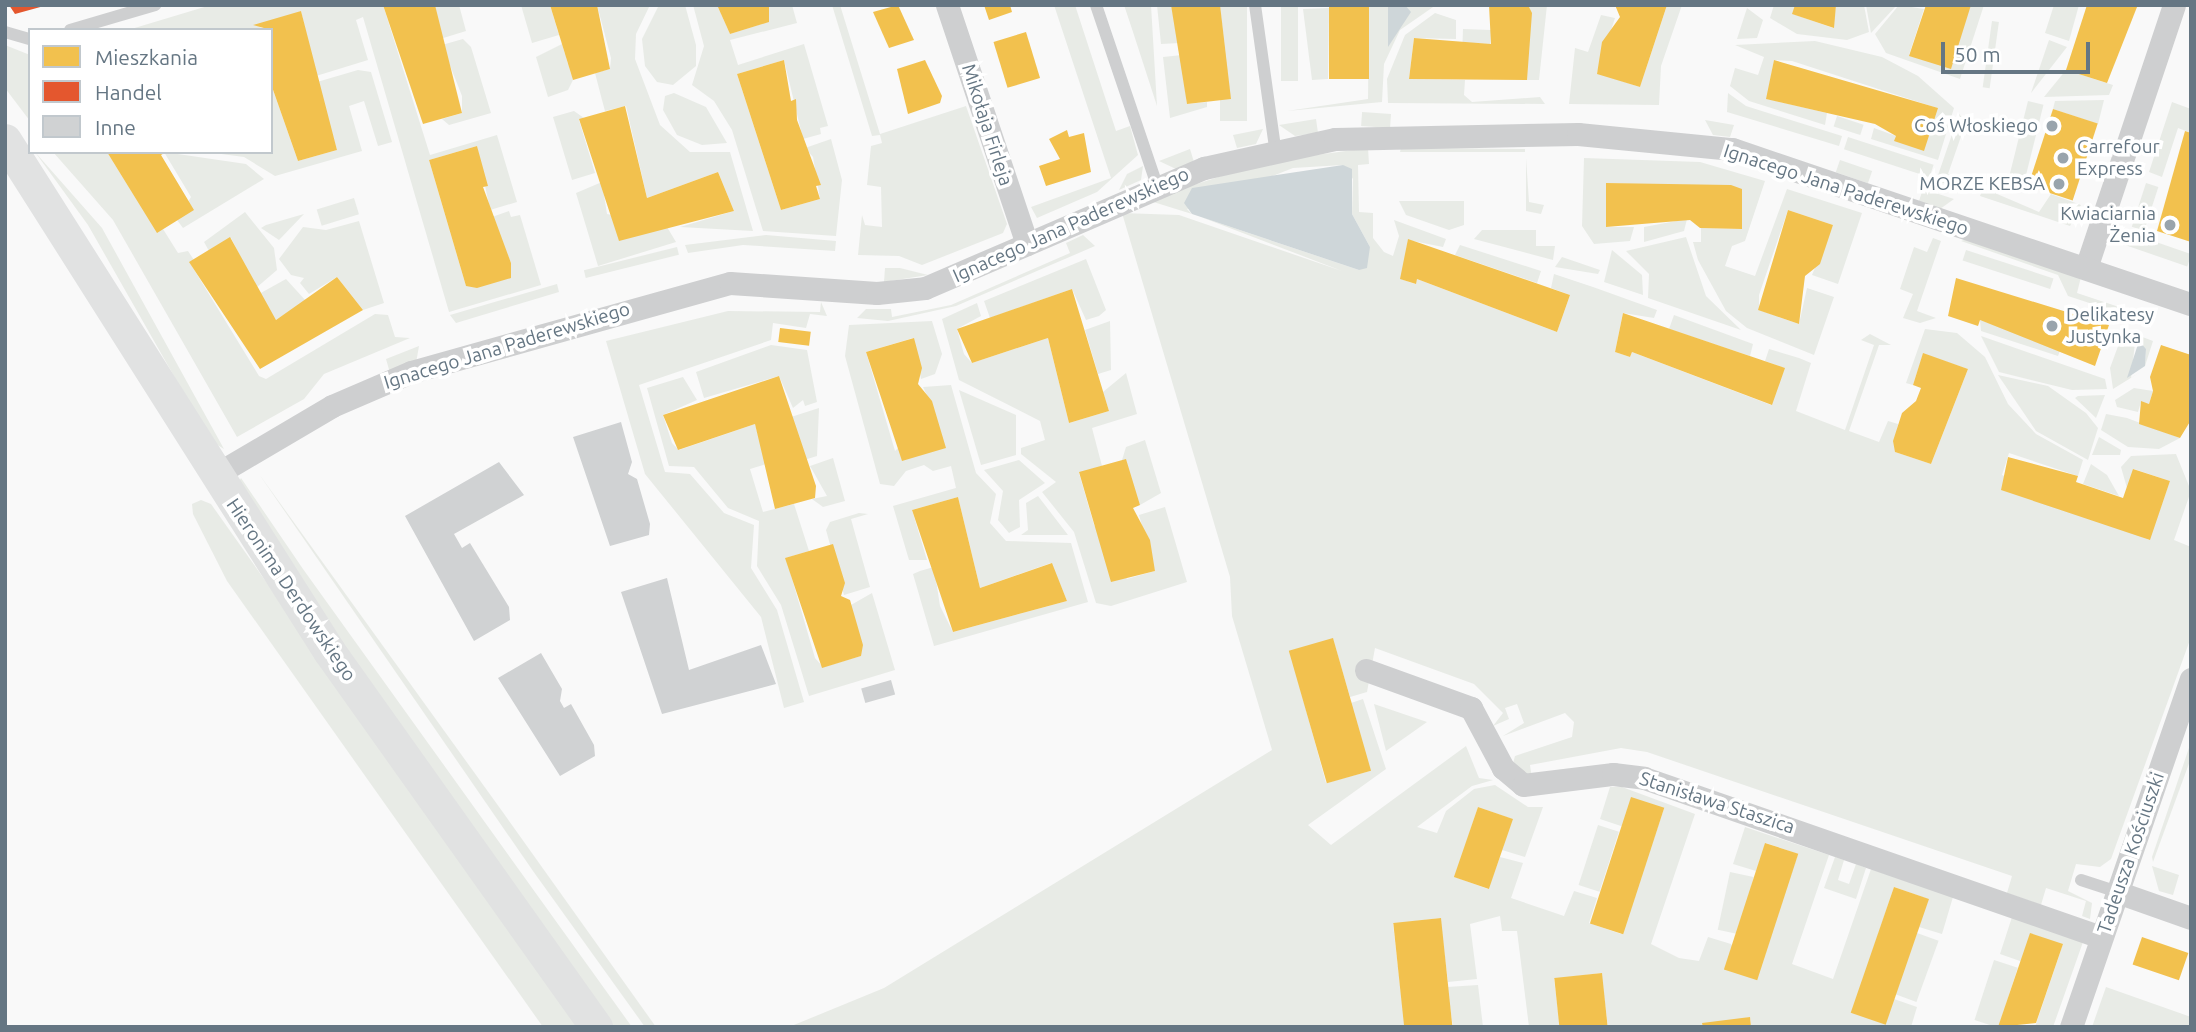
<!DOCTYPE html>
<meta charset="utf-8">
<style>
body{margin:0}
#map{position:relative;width:2196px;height:1032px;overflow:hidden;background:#f9f9f9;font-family:Ubuntu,sans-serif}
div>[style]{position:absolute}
.green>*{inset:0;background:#e8ebe6;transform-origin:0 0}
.water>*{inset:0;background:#ced6d9}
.homes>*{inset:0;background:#f2c14e;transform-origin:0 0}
.shops>*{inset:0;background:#e4572e}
.building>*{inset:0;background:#d0d2d3;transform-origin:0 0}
.service>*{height:12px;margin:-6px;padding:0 6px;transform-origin:6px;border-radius:6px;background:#cecfd0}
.minor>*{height:23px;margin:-11.5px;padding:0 11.5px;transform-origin:11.5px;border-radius:11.5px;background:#cecfd0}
.secondary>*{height:33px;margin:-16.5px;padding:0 16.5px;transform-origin:16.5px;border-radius:16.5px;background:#e1e2e2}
.dots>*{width:19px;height:19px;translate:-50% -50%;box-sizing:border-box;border:4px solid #fff;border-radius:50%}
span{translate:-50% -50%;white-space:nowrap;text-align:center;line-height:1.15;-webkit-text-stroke:7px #fff;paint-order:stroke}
.street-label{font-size:19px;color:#657683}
.poi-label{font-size:19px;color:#657683}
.right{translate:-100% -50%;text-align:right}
.left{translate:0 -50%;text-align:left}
.frame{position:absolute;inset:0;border:7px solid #657683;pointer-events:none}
.legend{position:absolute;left:28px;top:28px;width:245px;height:126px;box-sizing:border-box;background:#fff;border:2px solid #c1c8cd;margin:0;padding:9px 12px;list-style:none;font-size:21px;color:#657683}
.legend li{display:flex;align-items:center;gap:14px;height:35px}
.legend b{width:35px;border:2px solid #c1c8cd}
.scale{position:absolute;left:1941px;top:42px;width:149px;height:32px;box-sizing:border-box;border:4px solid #657683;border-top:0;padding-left:9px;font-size:21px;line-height:24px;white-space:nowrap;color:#657683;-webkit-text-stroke:5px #fff;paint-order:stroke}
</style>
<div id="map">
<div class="green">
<div style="clip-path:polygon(211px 5px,383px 5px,430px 155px,497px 135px,517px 202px,490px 210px,477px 146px,429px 160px,466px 286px,511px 263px,492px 217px,509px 211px,511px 217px,520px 215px,541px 285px,449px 312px,363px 17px,356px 20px,368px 60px,316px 76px,301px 11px,255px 30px,128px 30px)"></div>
<div style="clip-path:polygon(435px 5px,459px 5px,466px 31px,440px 39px)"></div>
<div style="clip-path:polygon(521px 5px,550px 5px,559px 35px,532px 43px)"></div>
<div style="clip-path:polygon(597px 5px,650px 5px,636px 34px,635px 59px,660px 125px,690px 152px,730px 152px,753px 231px,680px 227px,734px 211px,718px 172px,647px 198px,626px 106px,605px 111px,602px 100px,595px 73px,610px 69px,611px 58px)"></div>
<div style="clip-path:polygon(659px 5px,685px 5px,696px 45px,696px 66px,673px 85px,657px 82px,645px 66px,642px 39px)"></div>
<div style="clip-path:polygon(693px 5px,717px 5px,730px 34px,768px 22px,769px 5px,792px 5px,797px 23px,730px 40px,738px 65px,804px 44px,828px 126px,820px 128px,821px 134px,803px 139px,784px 60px,737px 74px,781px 210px,820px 199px,813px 157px,805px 148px,831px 139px,842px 180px,836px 236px,763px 231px,732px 130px,714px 101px,692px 85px,704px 46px)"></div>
<div style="clip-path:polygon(832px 5px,840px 5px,880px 134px,966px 106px,1007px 224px,1003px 233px,922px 265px,899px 256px,858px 255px,862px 215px,865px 225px,882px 227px,881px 187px,867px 185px,871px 146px,882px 143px,880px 135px,872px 136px)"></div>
<div style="clip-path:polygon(1054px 5px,1075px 5px,1116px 131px,1130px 126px,1138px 155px,1097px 192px,1037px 218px,1031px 207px,1111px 178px)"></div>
<div style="clip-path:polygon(1124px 5px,1151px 5px,1157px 106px,1133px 32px)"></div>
<div style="clip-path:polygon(1157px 5px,1171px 5px,1180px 43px,1161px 44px)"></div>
<div style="left:1220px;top:5px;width:27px;height:116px"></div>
<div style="left:1281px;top:5px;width:17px;height:76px"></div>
<div style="clip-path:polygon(1369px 5px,1388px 5px,1388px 44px,1410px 12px,1405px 5px,1436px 5px,1400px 30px,1384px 64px,1382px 102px,1287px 111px,1368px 99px)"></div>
<div style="clip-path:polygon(1528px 5px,1547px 5px,1539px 80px,1527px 80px)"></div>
<div style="clip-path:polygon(1667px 5px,1682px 5px,1661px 66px,1659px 105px,1569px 104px,1575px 48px,1588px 52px,1601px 15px,1615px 18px,1597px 73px,1640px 87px)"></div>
<div style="clip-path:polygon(1774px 5px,1795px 5px,1793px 14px,1833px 28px,1836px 5px,1864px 5px,1869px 32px,1847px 40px,1797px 34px,1770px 18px)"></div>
<div style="clip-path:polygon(1866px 5px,1897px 5px,1871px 33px)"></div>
<div style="clip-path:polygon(1899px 5px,1924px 9px,1909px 55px,1966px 7px,1984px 5px,1960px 79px,1886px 53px,1875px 34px)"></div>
<div style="clip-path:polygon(2054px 5px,2079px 5px,2069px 41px,2045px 33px)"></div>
<div style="clip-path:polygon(1329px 8px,1328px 79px,1312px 80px,1303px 9px)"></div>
<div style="clip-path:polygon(1747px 8px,1763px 20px,1757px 38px,1737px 39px)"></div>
<div style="clip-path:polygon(1435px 13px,1456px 20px,1456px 39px,1414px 38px,1409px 79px,1465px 80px,1464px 95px,1472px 102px,1540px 97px,1545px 104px,1388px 103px,1387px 79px,1405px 35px)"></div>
<div style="left:1992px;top:21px;width:7px;height:67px;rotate:8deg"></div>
<div style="left:1463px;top:29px;width:28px;height:14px;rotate:2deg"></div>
<div style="clip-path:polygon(463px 39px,471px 47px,491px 113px,449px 125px,442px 119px,462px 113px,462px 96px,442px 45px)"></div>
<div style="clip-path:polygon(2049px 40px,2067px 47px,2031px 93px)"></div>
<div style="clip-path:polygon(1815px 41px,1882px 57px,1918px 76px,1954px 108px,1938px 160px,1871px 139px,1874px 128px,1896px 136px,1895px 141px,1937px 108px,1792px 61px,1774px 60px,1767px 99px,1827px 113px,1825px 125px,1749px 101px,1730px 86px,1735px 68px,1758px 75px,1764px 57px,1735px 45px)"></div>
<div style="clip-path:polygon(562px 44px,573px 80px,568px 90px,548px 97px,536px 57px)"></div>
<div style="clip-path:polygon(5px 45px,30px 55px,30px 121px,5px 88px)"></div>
<div style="clip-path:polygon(1182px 55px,1187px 104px,1207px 102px,1207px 107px,1170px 118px,1163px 57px)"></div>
<div style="clip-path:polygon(358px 70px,371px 72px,392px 142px,378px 146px,364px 101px,349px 106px,362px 151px,275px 176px,244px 157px,206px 152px,271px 152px,271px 84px,298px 161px,337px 150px,317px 82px)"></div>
<div style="clip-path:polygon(2066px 70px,2113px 85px,2109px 95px,2044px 97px)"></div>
<div style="clip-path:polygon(674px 93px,706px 107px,727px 143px,702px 145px,677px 135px,663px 110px,665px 96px)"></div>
<div style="clip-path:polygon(1728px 93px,1746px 106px,1842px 136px,1839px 146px,1727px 112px)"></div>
<div style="clip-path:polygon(2104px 100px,2098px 124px,2053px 109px,2055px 101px)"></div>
<div style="left:2028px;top:101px;width:16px;height:76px;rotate:14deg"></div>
<div style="clip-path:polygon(2172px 102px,2191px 109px,2191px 133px,2178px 128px,2162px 177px,2149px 172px)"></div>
<div style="clip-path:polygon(574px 111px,584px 118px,579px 120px,595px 173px,572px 180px,553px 117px)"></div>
<div style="left:1391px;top:114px;width:14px;height:29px;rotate:94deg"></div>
<div style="clip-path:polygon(1959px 114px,1966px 122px,1948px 174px,1961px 179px,1958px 187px,1936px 181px)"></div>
<div style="left:1837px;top:116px;width:28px;height:11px;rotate:18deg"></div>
<div style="clip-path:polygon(1316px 119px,1318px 133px,1295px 136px,1279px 125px)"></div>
<div style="clip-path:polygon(1705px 120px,1734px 125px,1730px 137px,1713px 135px)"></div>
<div style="clip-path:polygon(1263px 129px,1256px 144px,1237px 148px,1233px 135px)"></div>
<div style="left:1848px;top:137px;width:90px;height:13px;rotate:18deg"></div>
<div style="clip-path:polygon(1368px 148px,1369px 164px,1358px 165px,1359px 212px,1373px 213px,1373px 238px,1384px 252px,1393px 256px,1399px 236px,1394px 220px,1446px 239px,1443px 247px,1408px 240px,1401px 279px,1415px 284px,1417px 279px,1557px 332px,1570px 295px,1551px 288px,1554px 274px,1593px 287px,1657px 310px,1654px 318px,1623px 313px,1615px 352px,1630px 357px,1632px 352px,1771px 405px,1784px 368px,1765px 361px,1769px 349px,1799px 358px,1811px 363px,1796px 411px,1845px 430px,1874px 345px,1861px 340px,1870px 334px,1891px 345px,1879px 345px,1849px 431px,1879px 442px,1888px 421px,1898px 424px,1895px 452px,1931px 464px,1968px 369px,1923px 354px,1913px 385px,1906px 383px,1925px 329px,1957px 333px,1985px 357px,2008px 404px,2036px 434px,2083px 460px,2078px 476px,2009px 453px,2002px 475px,2149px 540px,2170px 481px,2134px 469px,2127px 488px,2121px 467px,2131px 456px,2176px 454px,2191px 491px,2174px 540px,2191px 547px,2191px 637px,2111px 859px,2100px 867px,2076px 864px,2068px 891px,2092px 903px,2090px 919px,2082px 916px,2086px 901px,2046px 888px,2041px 905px,2007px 893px,2012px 876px,1647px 752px,1621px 748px,1530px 765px,1532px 779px,1512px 767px,1515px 756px,1572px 737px,1574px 722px,1565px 713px,1503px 736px,1524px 723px,1517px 704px,1505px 708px,1509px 719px,1493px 726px,1503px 713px,1474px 684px,1375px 648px,1367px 692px,1350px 697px,1333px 639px,1290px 651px,1326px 783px,1370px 771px,1351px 703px,1363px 699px,1386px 769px,1308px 825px,1331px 845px,1466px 746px,1479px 778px,1493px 780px,1472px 786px,1417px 827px,1437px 833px,1446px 811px,1474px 789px,1495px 785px,1528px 807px,1543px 807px,1525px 857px,1502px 850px,1512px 819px,1478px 807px,1455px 877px,1488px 889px,1500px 857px,1523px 863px,1511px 898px,1564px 916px,1574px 891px,1597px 898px,1589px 923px,1621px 934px,1664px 809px,1621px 826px,1600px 819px,1610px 787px,1622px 787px,1695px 814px,1651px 944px,1679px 958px,1699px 961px,1708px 937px,1731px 944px,1755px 979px,1798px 854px,1766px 843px,1756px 871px,1733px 864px,1745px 827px,1829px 855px,1792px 964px,1833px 979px,1871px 869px,1953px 897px,1942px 934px,1919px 927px,1928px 899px,1894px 887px,1852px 1012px,1885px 1024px,1894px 999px,1917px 1007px,1911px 1027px,1751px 1027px,1750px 1017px,1703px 1027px,1608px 1027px,1601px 973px,1554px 979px,1560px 1027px,1529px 1027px,1517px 931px,1502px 931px,1500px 916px,1470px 924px,1477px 979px,1448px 982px,1440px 918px,1393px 924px,1405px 1027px,789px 1027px,884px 988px,1272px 750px,1232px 616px,1230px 577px,1122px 213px,1179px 215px,1342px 271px,1201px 217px,1359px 270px,1370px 247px,1352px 214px,1353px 179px,1343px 165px,1293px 168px,1187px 209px,1192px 214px,1147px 200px,1265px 162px)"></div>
<div style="clip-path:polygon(1401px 148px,1525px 149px,1525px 152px,1400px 152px)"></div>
<div style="clip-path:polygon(1190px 149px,1194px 162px,1176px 169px,1159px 161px)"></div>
<div style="clip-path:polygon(35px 152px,102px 228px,224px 449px,211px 441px,88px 225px)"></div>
<div style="clip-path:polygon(53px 152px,107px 152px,157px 232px,163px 229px,178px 253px,188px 251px,194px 260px,190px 263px,259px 376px,266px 379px,375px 314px,388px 315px,395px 337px,410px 338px,324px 374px,304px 399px,237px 437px,113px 220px)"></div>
<div style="clip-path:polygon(164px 152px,246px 164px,264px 179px,183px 228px,177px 220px,191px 197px)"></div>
<div style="clip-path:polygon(1526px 158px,1529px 202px,1544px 205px,1541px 214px,1526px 211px)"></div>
<div style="clip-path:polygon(1584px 158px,1700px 162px,1765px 181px,1745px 241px,1732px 246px,1725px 266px,1755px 276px,1787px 189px,1862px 213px,1838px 284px,1812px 275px,1833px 225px,1788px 210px,1759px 295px,1759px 310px,1799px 324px,1807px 288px,1834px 297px,1814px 355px,1747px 328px,1726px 311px,1698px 260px,1693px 242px,1701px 242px,1701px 228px,1741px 229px,1742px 189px,1607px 183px,1606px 227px,1634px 227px,1630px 241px,1594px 244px,1582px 226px)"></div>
<div style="left:1840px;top:160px;width:34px;height:13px;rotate:19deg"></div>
<div style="clip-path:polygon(1143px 166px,1141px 180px,1119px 190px,1127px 174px)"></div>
<div style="clip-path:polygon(602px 182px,607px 214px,667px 227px,676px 242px,598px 266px,576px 193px)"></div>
<div style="left:2146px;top:183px;width:13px;height:46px;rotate:18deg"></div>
<div style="clip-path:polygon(1983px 188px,2039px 212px,2051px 194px,2081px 205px,2070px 226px,1980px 196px)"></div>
<div style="clip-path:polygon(1923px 189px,1954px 199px,1940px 209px,1919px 201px)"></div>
<div style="left:354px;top:198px;width:17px;height:39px;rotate:73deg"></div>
<div style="clip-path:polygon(1399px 201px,1464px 201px,1464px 225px,1449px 230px,1406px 215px)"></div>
<div style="clip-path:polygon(245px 212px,274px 248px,277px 270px,256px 288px,231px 238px,209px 251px,204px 242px)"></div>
<div style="clip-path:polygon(304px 214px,279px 240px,261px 228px,266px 225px)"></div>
<div style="clip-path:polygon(1687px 219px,1684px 231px,1644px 242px,1644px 227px)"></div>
<div style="clip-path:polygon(359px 221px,384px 303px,363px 310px,337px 277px,309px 294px,300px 283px,304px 278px,291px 275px,279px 259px,303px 227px,326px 230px)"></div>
<div style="clip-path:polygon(1482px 230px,1536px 230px,1536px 246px,1555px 246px,1553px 260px,1474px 239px)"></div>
<div style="left:2130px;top:233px;width:65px;height:13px;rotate:19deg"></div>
<div style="clip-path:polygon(766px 235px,836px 241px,835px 251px,743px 245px,688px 253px,685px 245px)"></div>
<div style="clip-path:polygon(1083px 235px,1095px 246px,956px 306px,888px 321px,857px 318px,866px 309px,891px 309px,892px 317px,951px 305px,1070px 253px,1066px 243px)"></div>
<div style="clip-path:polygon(1686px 237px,1706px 296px,1741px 330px,1648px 298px,1649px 274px,1626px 251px)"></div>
<div style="clip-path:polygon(1933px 238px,1941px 241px,1917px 311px,1936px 318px,1920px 323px,1903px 318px,1913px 294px,1900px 289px,1914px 247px,1927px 252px)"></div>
<div style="clip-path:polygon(1967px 239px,2081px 277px,2077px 293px,2128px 310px,2126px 315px,2068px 296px,2058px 275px,1961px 241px)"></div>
<div style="clip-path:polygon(1460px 245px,1541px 271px,1537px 283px,1455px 255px)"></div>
<div style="left:677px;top:247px;width:8px;height:96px;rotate:76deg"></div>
<div style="clip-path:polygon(1612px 250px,1642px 275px,1643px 295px,1604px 282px)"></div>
<div style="left:1966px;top:250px;width:92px;height:11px;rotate:18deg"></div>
<div style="clip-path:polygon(1562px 257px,1600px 270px,1598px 274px,1555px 267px)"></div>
<div style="clip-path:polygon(1086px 259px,1106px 310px,1099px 316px,1086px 320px,1072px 289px,990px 318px,984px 301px)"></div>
<div style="clip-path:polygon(885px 268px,900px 268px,928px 275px,884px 282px)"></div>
<div style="clip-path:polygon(286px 279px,306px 301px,276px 320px,259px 294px)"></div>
<div style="clip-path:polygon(557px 284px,559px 292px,456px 323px,450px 315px)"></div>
<div style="clip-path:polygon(821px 302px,827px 316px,810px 314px,806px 328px,773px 323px,771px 340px,639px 385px,665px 472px,690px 474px,724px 513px,754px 525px,751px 568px,777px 610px,804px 702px,784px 708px,761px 617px,645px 474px,606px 341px,728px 311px,820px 312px)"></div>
<div style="clip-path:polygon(977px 303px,981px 316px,957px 329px,964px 354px,972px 363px,1048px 338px,1069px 423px,1109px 411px,1103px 392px,1126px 373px,1137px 414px,1092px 428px,1102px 466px,1079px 473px,1094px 525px,1127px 579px,1155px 571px,1139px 515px,1165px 507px,1187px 582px,1111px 606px,1096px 603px,1074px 532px,1042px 492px,1056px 482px,1021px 454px,1021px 448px,1045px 440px,1040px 421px,959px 380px,942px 319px)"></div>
<div style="clip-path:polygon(1674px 315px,1753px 344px,1750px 356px,1669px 329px)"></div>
<div style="clip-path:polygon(1980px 320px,2061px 348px,2058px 356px,1981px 331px)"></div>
<div style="clip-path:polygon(932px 321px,942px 354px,935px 374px,921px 379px,913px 338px,866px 352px,895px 451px,935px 412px,923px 387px,951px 385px,976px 473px,996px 494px,990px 523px,1006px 541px,1071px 543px,1088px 602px,934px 646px,913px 574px,920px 571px,934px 567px,940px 606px,953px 632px,1067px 601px,1051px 563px,980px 588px,958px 497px,912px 510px,927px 560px,909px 560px,893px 506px,956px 488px,951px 466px,933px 471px,924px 465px,906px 471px,894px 486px,880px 484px,845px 356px,849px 325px)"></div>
<div style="clip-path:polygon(1110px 321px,1111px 370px,1098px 374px,1085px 330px)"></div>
<div style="clip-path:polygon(2124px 330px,2153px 341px,2145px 366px,2146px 349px,2135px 343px,2131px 378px,2142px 371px,2113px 389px,2110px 368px)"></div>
<div style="clip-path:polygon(1981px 336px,2105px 379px,2107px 389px,2072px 390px,1999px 372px)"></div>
<div style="clip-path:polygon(771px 345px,807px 350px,817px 402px,805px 406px,803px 400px,793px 408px,779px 376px,704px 398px,696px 372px)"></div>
<div style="clip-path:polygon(419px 346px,416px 363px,390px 373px,386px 359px)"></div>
<div style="clip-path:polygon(1998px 375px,2048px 386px,2086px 413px,2098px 428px,2088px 460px,2036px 431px)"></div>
<div style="clip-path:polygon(683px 377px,697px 400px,663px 415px,672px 443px,679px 450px,755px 424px,766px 464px,750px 469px,763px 512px,794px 504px,809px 551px,786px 558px,815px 658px,823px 667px,861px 656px,851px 605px,872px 593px,895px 670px,809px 696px,781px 605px,757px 566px,759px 521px,728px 508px,694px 467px,669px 466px,647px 388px)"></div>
<div style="clip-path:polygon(2134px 388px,2153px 391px,2149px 404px,2141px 402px,2138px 412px,2117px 407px,2115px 400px)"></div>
<div style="clip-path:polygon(959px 390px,1016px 415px,1016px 455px,981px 465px)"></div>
<div style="clip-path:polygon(2105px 395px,2096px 418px,2075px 398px,2078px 396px)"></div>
<div style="clip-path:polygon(819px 408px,817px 456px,804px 460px,791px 417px)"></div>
<div style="clip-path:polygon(2106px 414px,2127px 418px,2180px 438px,2159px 449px,2128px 447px,2101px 430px)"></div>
<div style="clip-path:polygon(2099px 437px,2121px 450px,2120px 455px,2092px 455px)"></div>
<div style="clip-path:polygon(1145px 440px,1161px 493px,1140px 505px,1122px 460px,1126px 447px)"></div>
<div style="clip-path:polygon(833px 458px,845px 501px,823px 507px,812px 499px,827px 496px,810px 466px)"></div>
<div style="clip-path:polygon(1019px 460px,1045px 483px,1019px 500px,1020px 527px,1009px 533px,998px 520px,1003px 491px,984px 470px)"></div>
<div style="clip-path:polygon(2091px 464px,2107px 475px,2119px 496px,2083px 484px)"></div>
<div style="clip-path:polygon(259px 474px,502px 811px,656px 1027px,645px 1027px,533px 871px)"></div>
<div style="clip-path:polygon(241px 478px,303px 569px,632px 1027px,612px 1027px,352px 660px,238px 483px)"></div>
<div style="clip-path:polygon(1038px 496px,1068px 535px,1021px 535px,1028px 530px,1026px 503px)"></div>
<div style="clip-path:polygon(201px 500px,211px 504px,581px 1027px,543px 1027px,227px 581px,193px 514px,192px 504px)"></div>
<div style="clip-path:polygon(859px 513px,868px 514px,851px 519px,870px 587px,844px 595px,826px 530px,830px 522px)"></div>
<div style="clip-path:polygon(1374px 704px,1427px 722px,1386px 751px)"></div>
<div style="clip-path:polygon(2191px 742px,2191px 758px,2153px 862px,2152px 857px)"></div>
<div style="left:1598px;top:825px;width:22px;height:63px;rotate:18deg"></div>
<div style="clip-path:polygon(1835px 857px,1844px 860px,1838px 880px,1849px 884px,1856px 864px,1866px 868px,1856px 899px,1824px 888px)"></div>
<div style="clip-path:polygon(2152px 866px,2179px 875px,2173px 895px,2159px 891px)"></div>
<div style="left:1730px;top:872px;width:24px;height:59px;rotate:12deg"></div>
<div style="clip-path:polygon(2012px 917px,2083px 942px,2053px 1027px,2035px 1027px,2063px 944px,2020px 961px,2000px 954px)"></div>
<div style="left:1917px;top:933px;width:23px;height:65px;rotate:20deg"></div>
<div style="left:1994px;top:960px;width:25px;height:63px;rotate:18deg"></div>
<div style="clip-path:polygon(1478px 985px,1483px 1027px,1453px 1027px,1447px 987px)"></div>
<div style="clip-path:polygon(2106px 987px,2191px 1017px,2191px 1027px,2092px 1027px)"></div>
</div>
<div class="water">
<div style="clip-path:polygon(1388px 5px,1405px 5px,1411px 12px,1388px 47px)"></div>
<div style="clip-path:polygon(1343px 165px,1352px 169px,1352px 214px,1370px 247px,1367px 268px,1359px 270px,1192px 214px,1184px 203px,1192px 188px)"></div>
<div style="clip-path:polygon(2139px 341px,2146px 349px,2145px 366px,2127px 378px)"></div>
</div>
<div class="homes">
<div style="clip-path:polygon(383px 5px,435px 5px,462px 113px,423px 124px)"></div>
<div style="clip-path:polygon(550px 5px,597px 5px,610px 69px,573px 80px)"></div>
<div style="clip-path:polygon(717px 5px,769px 5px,769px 22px,730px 34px)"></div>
<div style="clip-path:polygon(898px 5px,914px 40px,889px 48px,873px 12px)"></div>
<div style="clip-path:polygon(984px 5px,1010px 5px,1012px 12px,989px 20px)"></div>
<div style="clip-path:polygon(1171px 5px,1220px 5px,1231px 99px,1187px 104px)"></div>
<div style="left:1329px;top:5px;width:40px;height:74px"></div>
<div style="clip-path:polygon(1489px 5px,1528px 5px,1532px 13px,1527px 80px,1409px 79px,1414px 38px,1491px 44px)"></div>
<div style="clip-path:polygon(1615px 5px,1667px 5px,1640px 87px,1597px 74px,1602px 42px,1620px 17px)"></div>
<div style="clip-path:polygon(1795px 5px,1836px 5px,1834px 28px,1792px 14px)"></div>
<div style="clip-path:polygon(1926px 5px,1971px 5px,1951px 69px,1909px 56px)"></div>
<div style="clip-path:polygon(2087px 5px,2137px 7px,2107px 83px,2066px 70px)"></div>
<div style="clip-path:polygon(301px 11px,337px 150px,298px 161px,271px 84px,271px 30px,253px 25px)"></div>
<div style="left:1026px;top:32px;width:48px;height:34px;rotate:73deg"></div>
<div style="clip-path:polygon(784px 60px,791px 101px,796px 99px,797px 120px,821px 185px,816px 186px,820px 199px,781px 210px,737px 74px)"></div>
<div style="clip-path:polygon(925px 60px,942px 96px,940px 103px,908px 114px,897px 69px)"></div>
<div style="clip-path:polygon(1774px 60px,1938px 108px,1924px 151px,1894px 141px,1896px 136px,1875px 124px,1766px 99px)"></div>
<div style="clip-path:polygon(625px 106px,647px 198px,718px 172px,734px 211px,619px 241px,579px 119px)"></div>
<div style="left:2053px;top:109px;width:47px;height:81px;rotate:18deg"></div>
<div style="clip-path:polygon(1067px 130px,1069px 137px,1084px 133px,1091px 172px,1046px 186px,1039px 166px,1060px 159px,1049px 139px)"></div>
<div style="clip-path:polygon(2185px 131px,2191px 133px,2191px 242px,2157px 231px)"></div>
<div style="clip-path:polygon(477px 146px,488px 186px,483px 187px,511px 263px,511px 278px,477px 288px,466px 286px,429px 160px)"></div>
<div style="clip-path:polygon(107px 152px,166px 152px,161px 155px,194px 210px,157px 233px)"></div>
<div style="clip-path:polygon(1606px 183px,1731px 185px,1742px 189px,1742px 229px,1700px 228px,1690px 220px,1606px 227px)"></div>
<div style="clip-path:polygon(1788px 210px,1833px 225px,1820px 264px,1805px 276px,1799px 324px,1758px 310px)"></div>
<div style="clip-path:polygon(230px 237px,276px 320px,337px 277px,363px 310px,260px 369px,189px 262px)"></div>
<div style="clip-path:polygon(1408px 239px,1570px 295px,1557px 332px,1417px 279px,1416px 284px,1400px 279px)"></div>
<div style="clip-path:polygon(1956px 278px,2109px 325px,2095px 366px,1980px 320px,1978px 326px,1948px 316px)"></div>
<div style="clip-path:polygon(1072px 289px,1109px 411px,1069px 423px,1048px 338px,972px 363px,957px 329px)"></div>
<div style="clip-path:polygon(1623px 313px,1785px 368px,1772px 405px,1632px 352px,1630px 357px,1615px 352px)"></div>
<div style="left:780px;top:328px;width:31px;height:14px;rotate:7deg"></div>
<div style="clip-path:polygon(914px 338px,922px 368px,918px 384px,932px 401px,946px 448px,902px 461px,866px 352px)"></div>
<div style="clip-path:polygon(2161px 345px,2191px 355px,2191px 420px,2180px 438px,2139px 424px,2141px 401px,2149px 404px,2153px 391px,2150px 377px)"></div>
<div style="clip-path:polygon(1923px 353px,1968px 369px,1931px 464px,1895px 452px,1893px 441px,1902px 413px,1916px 401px,1921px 388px,1913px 385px)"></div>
<div style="clip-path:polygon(779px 376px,816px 486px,815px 498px,775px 509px,755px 424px,678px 450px,663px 415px)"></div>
<div style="clip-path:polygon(2008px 457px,2078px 476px,2076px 482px,2123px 498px,2133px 469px,2170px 481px,2150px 540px,2001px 490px)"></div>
<div style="clip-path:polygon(1126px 459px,1140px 505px,1133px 508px,1150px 540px,1155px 571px,1111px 582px,1079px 472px)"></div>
<div style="clip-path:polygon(958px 497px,980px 588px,1052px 563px,1067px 601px,953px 632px,912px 510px)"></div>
<div style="clip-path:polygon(833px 544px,845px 583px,841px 596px,850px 600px,863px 645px,861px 656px,822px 668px,785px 558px)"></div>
<div style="left:1333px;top:638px;width:138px;height:46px;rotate:74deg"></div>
<div style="left:1631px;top:797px;width:35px;height:133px;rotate:18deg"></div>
<div style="left:1478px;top:807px;width:37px;height:74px;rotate:19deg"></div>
<div style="left:1765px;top:843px;width:35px;height:133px;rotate:18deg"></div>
<div style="left:1894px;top:887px;width:37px;height:133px;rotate:19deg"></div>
<div style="left:1441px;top:918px;width:110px;height:48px;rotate:84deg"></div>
<div style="clip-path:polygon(2030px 933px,2063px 944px,2036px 1023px,1998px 1027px)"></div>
<div style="left:2142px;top:937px;width:49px;height:29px;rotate:19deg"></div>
<div style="left:1602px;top:973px;width:54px;height:48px;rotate:84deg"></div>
<div style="clip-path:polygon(1750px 1017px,1751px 1027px,1703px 1027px,1702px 1023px)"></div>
</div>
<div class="shops">
<div style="clip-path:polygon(9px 5px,44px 5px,44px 6px,15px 14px)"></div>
</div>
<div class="building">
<div style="clip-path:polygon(621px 422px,632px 462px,628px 474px,637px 479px,650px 524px,649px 535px,610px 546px,573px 437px)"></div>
<div style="clip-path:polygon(499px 462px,524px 495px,454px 534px,462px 548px,470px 543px,509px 607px,510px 620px,474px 641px,405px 516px)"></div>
<div style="clip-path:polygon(667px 578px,689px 670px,761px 645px,776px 684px,662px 714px,621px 592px)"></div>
<div style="clip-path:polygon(541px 653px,562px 689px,560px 701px,564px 708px,571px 704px,594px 745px,595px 756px,560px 776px,498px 678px)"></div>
<div style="left:891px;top:680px;width:15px;height:31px;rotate:74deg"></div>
</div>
<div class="service">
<div style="left:1096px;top:5px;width:190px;rotate:71.3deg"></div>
<div style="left:1255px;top:5px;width:143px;rotate:82deg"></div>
<div style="left:70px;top:30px;width:89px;rotate:-16.4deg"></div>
<div style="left:5px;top:32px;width:26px;rotate:16deg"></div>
<div style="left:2081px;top:880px;width:38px;rotate:18deg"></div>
</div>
<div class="minor">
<div style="left:947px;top:5px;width:252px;rotate:71.5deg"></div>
<div style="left:2086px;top:268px;width:277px;rotate:-71.5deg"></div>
<div style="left:215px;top:475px;width:136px;rotate:-30.5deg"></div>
<div style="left:332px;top:406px;width:86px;rotate:-23.3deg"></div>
<div style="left:411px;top:372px;width:331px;rotate:-15.6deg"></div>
<div style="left:730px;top:283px;width:147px;rotate:3.9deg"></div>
<div style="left:877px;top:293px;width:48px;rotate:-5.9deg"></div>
<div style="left:925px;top:288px;width:304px;rotate:-23.3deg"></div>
<div style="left:1204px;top:168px;width:134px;rotate:-12.5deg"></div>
<div style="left:1335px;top:139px;width:243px;rotate:-1.2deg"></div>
<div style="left:1578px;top:134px;width:155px;rotate:5.6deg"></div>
<div style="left:1732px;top:149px;width:484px;rotate:18.7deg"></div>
<div style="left:1366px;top:670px;width:112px;rotate:19.9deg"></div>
<div style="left:1471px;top:708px;width:68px;rotate:61.9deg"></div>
<div style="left:1503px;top:768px;width:26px;rotate:40deg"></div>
<div style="left:1523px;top:785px;width:91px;rotate:-7deg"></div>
<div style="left:1613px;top:774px;width:31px;rotate:7deg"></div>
<div style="left:1644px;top:778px;width:484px;rotate:19.2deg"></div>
<div style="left:2117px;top:892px;width:78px;rotate:19.4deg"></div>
<div style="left:2071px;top:1027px;width:368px;rotate:-71deg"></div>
</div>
<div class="secondary">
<div style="left:5px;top:140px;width:605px;rotate:57.62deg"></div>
<div style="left:329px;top:651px;width:461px;rotate:54.6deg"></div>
</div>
<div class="dots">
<div style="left:2052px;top:126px;background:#99a4ac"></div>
<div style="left:2063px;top:158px;background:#99a4ac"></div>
<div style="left:2059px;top:184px;background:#99a4ac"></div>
<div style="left:2170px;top:225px;background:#99a4ac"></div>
<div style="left:2052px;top:326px;background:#99a4ac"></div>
</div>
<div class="street-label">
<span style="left:987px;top:125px;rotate:72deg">Mikołaja Firleja</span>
<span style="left:1846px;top:190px;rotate:18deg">Ignacego Jana Paderewskiego</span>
<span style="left:1071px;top:225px;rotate:-24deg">Ignacego Jana Paderewskiego</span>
<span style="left:507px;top:346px;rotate:-17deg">Ignacego Jana Paderewskiego</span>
<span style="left:291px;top:590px;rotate:56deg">Hieronima Derdowskiego</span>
<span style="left:1717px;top:803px;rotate:18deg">Stanisława Staszica</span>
<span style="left:2131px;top:853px;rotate:-71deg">Tadeusza Kościuszki</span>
</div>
<div class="poi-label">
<span class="right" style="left:2038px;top:126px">Coś Włoskiego</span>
<span class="left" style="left:2077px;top:158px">Carrefour<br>Express</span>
<span class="right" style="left:2045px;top:184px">MORZE KEBSA</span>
<span class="right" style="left:2156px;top:225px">Kwiaciarnia<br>Żenia</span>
<span class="left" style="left:2066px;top:326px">Delikatesy<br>Justynka</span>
</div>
<div class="frame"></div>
<ul class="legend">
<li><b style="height:19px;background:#f2c14e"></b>Mieszkania</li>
<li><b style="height:19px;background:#e4572e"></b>Handel</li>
<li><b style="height:19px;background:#d0d2d3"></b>Inne</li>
</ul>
<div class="scale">50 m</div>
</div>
